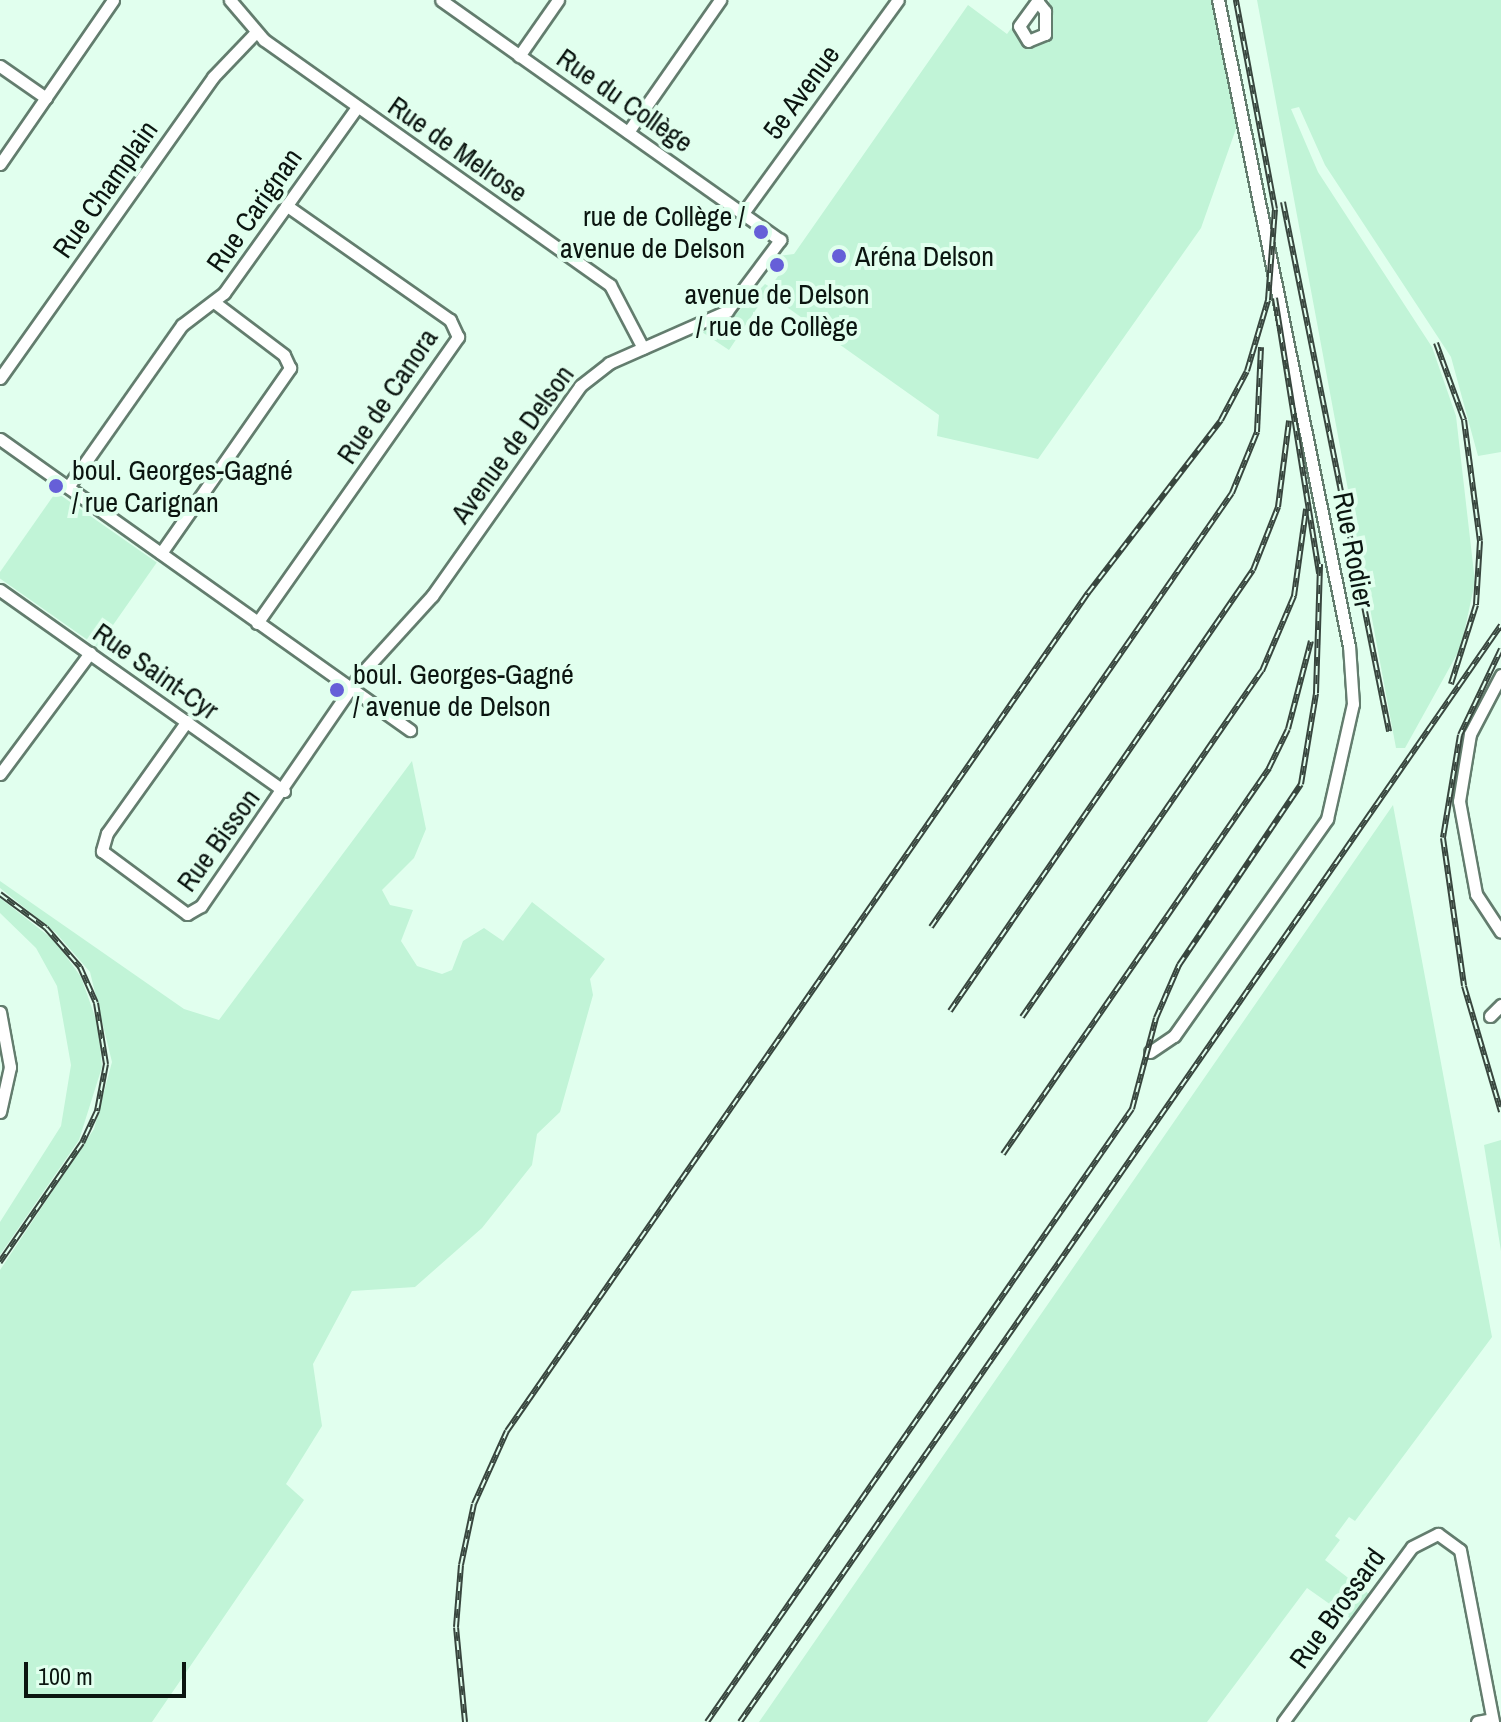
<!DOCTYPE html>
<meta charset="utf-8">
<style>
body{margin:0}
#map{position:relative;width:1501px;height:1722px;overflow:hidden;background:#e1ffee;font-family:"Archivo Narrow",sans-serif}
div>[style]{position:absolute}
.green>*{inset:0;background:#c1f4d7;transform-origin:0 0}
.roads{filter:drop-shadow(2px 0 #637d6e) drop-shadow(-2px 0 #637d6e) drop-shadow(0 2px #637d6e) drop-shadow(0 -2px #637d6e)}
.minor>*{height:11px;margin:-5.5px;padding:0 5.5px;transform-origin:5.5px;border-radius:5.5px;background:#fff}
.rail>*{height:6px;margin-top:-3px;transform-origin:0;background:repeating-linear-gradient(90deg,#e1ffee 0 9px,#38463e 0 18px);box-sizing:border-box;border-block:2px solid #38463e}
.dots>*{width:22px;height:22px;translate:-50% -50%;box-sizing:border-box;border:4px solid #e1ffee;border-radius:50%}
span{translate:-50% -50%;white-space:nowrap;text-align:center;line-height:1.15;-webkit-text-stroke:8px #e1ffee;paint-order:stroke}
.street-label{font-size:28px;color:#0b1510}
.poi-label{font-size:28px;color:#0b1510}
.right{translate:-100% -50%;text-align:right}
.left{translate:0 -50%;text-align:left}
.scale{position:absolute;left:24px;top:1662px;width:162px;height:36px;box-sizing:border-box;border:4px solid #0b1510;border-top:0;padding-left:10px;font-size:24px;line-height:28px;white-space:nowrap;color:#0b1510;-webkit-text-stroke:6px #e1ffee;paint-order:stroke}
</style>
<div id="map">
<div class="green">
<div style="clip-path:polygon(1049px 0,1211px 0,1237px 126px,1201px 228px,1038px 459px,937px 436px,939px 415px,767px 293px,729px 350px,702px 332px,733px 317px,765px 284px,770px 287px,784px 268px,778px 256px,794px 254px,968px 5px,1007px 34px,1015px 23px,1018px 40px,1033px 47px,1049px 36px)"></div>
<div style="clip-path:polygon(1257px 0,1501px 0,1501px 452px,1478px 456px,1451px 357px,1325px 165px,1299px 107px,1291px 109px,1318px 172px,1432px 347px,1456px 416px,1475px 582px,1461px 647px,1405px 748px,1396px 748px)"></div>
<div style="left:56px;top:492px;width:123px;height:103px;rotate:35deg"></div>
<div style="clip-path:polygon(412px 761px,426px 829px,414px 858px,382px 890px,390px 905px,413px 910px,401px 941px,417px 966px,442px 974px,452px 970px,463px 941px,484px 928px,503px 941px,532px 902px,605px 959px,590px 979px,593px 995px,560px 1112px,537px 1134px,532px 1165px,482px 1228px,415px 1287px,352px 1291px,313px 1364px,322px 1426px,286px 1484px,304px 1500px,152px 1722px,0 1722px,0 1270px,94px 1129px,112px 1062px,90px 972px,56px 933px,0 888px,0 881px,184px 1009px,219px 1020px)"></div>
<div style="clip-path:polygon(1393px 805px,1492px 1337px,1355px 1521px,1349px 1517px,1335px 1536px,1340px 1540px,1325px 1560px,1369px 1594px,1351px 1619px,1307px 1588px,1207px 1722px,759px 1722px)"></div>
<div style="clip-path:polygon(0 898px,55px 941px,81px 977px,98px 1025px,102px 1067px,79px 1140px,0 1255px,0 1222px,61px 1126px,71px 1065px,57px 986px,36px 948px,0 913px)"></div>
<div style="clip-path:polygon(1501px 1140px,1501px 1251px,1484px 1145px)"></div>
</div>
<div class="roads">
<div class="minor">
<div style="left:230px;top:0;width:52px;rotate:49.6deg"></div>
<div style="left:264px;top:40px;width:424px;rotate:35.3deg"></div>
<div style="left:610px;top:285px;width:71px;rotate:62.4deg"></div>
<div style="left:1037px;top:1px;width:13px;rotate:51deg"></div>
<div style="left:1045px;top:11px;width:23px;rotate:90deg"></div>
<div style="left:1045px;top:34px;width:18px;rotate:158deg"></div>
<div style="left:1028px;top:41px;width:17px;rotate:-121deg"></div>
<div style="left:1019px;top:26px;width:32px;rotate:-54deg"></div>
<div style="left:519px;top:56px;width:68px;rotate:-55.1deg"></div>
<div style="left:0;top:66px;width:56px;rotate:34.8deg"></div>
<div style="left:628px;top:132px;width:161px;rotate:-55.1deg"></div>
<div style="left:0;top:164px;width:199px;rotate:-55.4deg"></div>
<div style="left:743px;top:213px;width:263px;rotate:-54deg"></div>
<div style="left:0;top:378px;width:369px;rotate:-54.7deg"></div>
<div style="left:213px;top:77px;width:62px;rotate:-46.3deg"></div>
<div style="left:0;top:439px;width:503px;rotate:35.37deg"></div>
<div style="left:68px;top:487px;width:198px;rotate:-54.9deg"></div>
<div style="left:182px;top:325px;width:53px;rotate:-37.3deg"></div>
<div style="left:224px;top:293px;width:229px;rotate:-54.4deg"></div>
<div style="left:161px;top:553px;width:226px;rotate:-55.1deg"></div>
<div style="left:290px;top:368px;width:14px;rotate:-115deg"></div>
<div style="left:284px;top:355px;width:88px;rotate:-142.9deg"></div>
<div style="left:0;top:590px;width:348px;rotate:35.3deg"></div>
<div style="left:257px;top:623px;width:350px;rotate:-54.9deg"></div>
<div style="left:458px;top:337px;width:19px;rotate:-115deg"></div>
<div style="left:450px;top:320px;width:200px;rotate:-145deg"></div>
<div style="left:1501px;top:675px;width:67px;rotate:117.7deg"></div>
<div style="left:1470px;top:734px;width:68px;rotate:99.3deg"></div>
<div style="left:1459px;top:801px;width:95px;rotate:79.6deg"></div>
<div style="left:1476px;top:894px;width:45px;rotate:56.7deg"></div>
<div style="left:187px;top:721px;width:138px;rotate:125.5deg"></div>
<div style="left:107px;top:833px;width:19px;rotate:106deg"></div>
<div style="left:102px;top:851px;width:106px;rotate:36.5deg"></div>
<div style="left:187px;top:914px;width:16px;rotate:-30deg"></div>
<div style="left:201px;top:906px;width:280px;rotate:-55.5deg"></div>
<div style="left:360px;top:675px;width:107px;rotate:-47.7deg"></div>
<div style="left:432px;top:596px;width:257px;rotate:-54.8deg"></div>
<div style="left:580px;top:386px;width:37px;rotate:-38deg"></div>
<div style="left:609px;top:363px;width:129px;rotate:-23.8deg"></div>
<div style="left:727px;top:311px;width:89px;rotate:-53.3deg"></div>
<div style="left:780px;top:240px;width:415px;rotate:-144.7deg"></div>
<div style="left:0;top:774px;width:151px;rotate:-53.4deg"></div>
<div style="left:0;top:1012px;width:56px;rotate:79.7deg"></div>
<div style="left:10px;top:1067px;width:46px;rotate:102.5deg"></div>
<div style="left:1490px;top:1016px;width:16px;rotate:-45deg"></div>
<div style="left:1150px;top:1052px;width:29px;rotate:-34deg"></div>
<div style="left:1174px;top:1036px;width:266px;rotate:-54.8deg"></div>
<div style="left:1327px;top:819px;width:118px;rotate:-77.3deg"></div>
<div style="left:1353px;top:704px;width:58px;rotate:-93.9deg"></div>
<div style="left:1349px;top:646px;width:659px;rotate:-101.46deg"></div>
<div style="left:1283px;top:1722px;width:217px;rotate:-53.6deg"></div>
<div style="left:1412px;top:1547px;width:29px;rotate:-27deg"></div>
<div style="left:1438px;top:1534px;width:27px;rotate:36deg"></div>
<div style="left:1460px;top:1550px;width:175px;rotate:79.1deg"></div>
<div style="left:1477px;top:1722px;width:15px;rotate:-11deg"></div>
</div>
</div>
<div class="rail">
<div style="left:1283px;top:202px;width:540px;rotate:78.67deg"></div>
<div style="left:1275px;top:298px;width:279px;rotate:80.9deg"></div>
<div style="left:1436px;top:343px;width:82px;rotate:70deg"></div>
<div style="left:1464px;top:420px;width:122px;rotate:82.5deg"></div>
<div style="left:1480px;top:541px;width:64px;rotate:93.6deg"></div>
<div style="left:1476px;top:605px;width:83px;rotate:107.6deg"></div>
<div style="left:1501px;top:649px;width:95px;rotate:115.5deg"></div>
<div style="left:1460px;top:735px;width:104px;rotate:99.4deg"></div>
<div style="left:1443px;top:838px;width:149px;rotate:81.9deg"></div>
<div style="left:1464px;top:986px;width:131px;rotate:73.6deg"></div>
<div style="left:0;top:894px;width:57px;rotate:36.5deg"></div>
<div style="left:46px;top:928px;width:52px;rotate:48.9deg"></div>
<div style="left:80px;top:967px;width:39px;rotate:66deg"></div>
<div style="left:96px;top:1003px;width:62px;rotate:80.7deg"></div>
<div style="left:106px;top:1064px;width:48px;rotate:100.8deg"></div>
<div style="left:97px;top:1111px;width:35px;rotate:115deg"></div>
<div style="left:82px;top:1143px;width:145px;rotate:124.6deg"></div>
<div style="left:931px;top:927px;width:528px;rotate:-55.26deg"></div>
<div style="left:1232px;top:493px;width:66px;rotate:-67.7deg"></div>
<div style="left:1257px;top:432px;width:85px;rotate:-87.3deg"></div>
<div style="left:950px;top:1011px;width:535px;rotate:-55.51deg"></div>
<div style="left:1253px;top:570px;width:68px;rotate:-68.4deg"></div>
<div style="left:1278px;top:507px;width:87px;rotate:-82.7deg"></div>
<div style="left:1022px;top:1017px;width:421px;rotate:-55.3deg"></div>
<div style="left:1262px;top:671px;width:82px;rotate:-66.9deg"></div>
<div style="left:1294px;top:596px;width:88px;rotate:-82.1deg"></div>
<div style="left:1003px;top:1154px;width:469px;rotate:-55.4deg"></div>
<div style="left:1269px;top:768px;width:43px;rotate:-64deg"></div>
<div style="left:1288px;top:729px;width:91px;rotate:-75.4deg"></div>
<div style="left:465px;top:1722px;width:95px;rotate:-95.4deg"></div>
<div style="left:456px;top:1627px;width:62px;rotate:-85.4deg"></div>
<div style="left:461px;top:1565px;width:62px;rotate:-78deg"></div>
<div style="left:474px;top:1504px;width:80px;rotate:-65.7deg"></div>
<div style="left:507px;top:1431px;width:1020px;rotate:-55.27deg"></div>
<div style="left:1088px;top:593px;width:218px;rotate:-52.4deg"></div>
<div style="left:1221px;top:420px;width:55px;rotate:-62deg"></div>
<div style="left:1247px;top:371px;width:74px;rotate:-73.5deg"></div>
<div style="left:1268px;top:300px;width:91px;rotate:-85.6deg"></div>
<div style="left:1275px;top:209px;width:213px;rotate:-100.6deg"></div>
<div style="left:707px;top:1722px;width:746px;rotate:-55.27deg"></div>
<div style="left:1132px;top:1109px;width:94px;rotate:-75.2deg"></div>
<div style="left:1156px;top:1018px;width:58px;rotate:-66.5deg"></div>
<div style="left:1179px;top:965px;width:218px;rotate:-56deg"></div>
<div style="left:1301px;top:784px;width:92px;rotate:-80.6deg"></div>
<div style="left:1316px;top:693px;width:129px;rotate:-88.2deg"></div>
<div style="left:740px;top:1722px;width:1335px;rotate:-55.25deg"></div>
</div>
<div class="dots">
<div style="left:761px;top:232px;background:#665fd8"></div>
<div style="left:839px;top:256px;background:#665fd8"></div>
<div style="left:777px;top:265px;background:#665fd8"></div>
<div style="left:56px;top:486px;background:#665fd8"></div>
<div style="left:337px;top:690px;background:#665fd8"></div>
</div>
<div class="street-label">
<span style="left:801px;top:92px;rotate:-54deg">5e Avenue</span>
<span style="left:625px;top:100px;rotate:35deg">Rue du Collège</span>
<span style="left:458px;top:149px;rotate:35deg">Rue de Melrose</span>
<span style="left:105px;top:189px;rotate:-55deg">Rue Champlain</span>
<span style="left:254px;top:210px;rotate:-55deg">Rue Carignan</span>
<span style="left:387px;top:396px;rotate:-56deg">Rue de Canora</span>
<span style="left:512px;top:444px;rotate:-54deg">Avenue de Delson</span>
<span style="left:1354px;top:550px;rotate:79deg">Rue Rodier</span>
<span style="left:156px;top:671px;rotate:35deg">Rue Saint-Cyr</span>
<span style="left:218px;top:840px;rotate:-54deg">Rue Bisson</span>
<span style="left:1337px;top:1608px;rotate:-54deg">Rue Brossard</span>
</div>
<div class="poi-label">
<span class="right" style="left:745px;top:232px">rue de Collège /<br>avenue de Delson</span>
<span class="left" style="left:855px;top:256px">Aréna Delson</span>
<span style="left:777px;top:310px">avenue de Delson<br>/ rue de Collège</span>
<span class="left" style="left:72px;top:486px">boul. Georges-Gagné<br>/ rue Carignan</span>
<span class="left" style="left:353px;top:690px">boul. Georges-Gagné<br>/ avenue de Delson</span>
</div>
<div class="scale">100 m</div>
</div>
